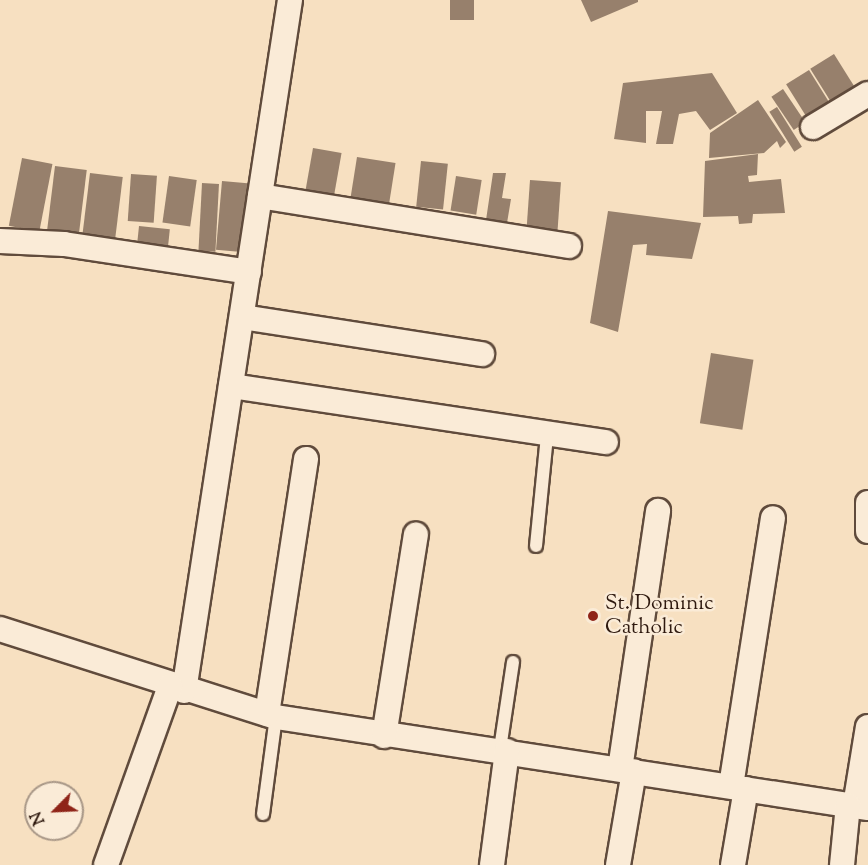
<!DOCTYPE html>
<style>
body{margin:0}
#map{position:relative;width:868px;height:865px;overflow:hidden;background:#f7e0c1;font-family:"Sorts Mill Goudy",serif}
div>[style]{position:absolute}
.building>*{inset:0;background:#97806c;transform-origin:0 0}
.roads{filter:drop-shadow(2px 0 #604b3c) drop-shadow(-2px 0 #604b3c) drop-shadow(0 2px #604b3c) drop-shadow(0 -2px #604b3c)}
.service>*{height:12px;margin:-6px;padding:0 6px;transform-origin:6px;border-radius:6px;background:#faebd7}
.minor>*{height:24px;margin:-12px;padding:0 12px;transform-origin:12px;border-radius:12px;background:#faebd7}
.dots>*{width:16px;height:16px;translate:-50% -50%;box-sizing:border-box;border:3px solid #faebd7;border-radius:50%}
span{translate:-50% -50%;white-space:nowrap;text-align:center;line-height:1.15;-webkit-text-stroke:5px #faebd7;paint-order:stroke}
.poi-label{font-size:21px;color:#2e190f}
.left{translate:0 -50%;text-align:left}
.north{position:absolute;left:24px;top:781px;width:60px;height:60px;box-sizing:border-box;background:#faebd7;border:2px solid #a89787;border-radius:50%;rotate:246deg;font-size:16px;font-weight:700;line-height:24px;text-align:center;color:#2e190f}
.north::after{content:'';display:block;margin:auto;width:21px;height:27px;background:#8f2418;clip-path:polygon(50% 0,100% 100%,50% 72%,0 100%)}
</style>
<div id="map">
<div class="building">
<div style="left:450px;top:0;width:24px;height:20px"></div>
<div style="clip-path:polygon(581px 0,638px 0,638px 2px,591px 22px)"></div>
<div style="left:834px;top:54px;width:47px;height:28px;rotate:58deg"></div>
<div style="left:809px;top:70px;width:46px;height:27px;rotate:58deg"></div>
<div style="clip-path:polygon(712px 73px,737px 113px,710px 130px,696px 111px,679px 114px,673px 144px,656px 144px,662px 111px,646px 111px,646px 143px,614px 139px,623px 83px)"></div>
<div style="left:783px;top:89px;width:40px;height:14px;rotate:56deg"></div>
<div style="clip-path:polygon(758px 100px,786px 142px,780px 148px,777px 141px,764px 153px,709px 158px,710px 133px)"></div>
<div style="left:777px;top:107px;width:47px;height:9px;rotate:58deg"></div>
<div style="left:313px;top:148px;width:29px;height:46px;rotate:10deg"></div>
<div style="clip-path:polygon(758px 154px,757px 175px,748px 176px,749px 182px,781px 179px,785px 213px,753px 214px,752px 223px,739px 224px,738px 216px,703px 217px,705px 161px)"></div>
<div style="left:357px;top:157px;width:39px;height:56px;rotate:9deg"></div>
<div style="left:22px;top:158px;width:31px;height:69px;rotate:11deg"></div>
<div style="left:421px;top:161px;width:27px;height:46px;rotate:6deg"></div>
<div style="left:55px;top:166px;width:32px;height:72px;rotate:7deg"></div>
<div style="left:90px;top:173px;width:33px;height:68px;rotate:7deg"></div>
<div style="clip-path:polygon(493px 173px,506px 173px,502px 198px,511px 199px,507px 223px,486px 220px)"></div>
<div style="left:131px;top:174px;width:26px;height:47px;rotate:4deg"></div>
<div style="left:169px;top:176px;width:28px;height:47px;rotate:8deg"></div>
<div style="left:456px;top:176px;width:26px;height:35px;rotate:9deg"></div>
<div style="left:530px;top:180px;width:31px;height:52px;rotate:4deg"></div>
<div style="left:222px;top:181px;width:34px;height:69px;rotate:5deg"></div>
<div style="left:202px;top:183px;width:17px;height:68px;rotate:3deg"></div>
<div style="clip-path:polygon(608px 211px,701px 223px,692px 259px,646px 255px,647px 244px,633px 245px,618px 332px,590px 323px)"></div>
<div style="left:139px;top:226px;width:31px;height:18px;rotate:6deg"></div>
<div style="left:711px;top:353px;width:43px;height:71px;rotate:9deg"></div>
</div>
<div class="roads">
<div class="service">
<div style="left:536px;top:546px;width:112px;rotate:-84.3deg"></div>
<div style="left:500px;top:749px;width:88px;rotate:-81.5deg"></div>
<div style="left:263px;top:814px;width:98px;rotate:-82.4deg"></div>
</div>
<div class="minor">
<div style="left:813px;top:127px;width:64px;rotate:-31deg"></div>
<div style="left:260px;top:196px;width:313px;rotate:9.2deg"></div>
<div style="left:0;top:241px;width:64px;rotate:2.7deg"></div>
<div style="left:64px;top:244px;width:187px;rotate:8.6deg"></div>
<div style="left:242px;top:317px;width:243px;rotate:8.8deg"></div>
<div style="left:231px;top:386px;width:379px;rotate:8.5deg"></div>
<div style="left:868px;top:503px;width:28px;rotate:90deg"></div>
<div style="left:0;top:629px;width:290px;rotate:17.7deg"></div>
<div style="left:276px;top:717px;width:599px;rotate:8.74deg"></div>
<div style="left:184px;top:691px;width:699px;rotate:-81.28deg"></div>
<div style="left:267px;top:714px;width:258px;rotate:-81.3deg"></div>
<div style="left:384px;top:736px;width:204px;rotate:-81deg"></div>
<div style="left:620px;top:769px;width:261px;rotate:-81.6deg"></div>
<div style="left:731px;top:786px;width:271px;rotate:-81.1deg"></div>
<div style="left:855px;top:806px;width:80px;rotate:-80.7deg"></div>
<div style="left:106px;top:865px;width:190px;rotate:-70.3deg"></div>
<div style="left:492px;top:865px;width:115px;rotate:-82.5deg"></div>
<div style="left:618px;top:865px;width:95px;rotate:-80.3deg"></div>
<div style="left:733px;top:865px;width:77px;rotate:-80.3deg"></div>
<div style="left:842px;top:865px;width:60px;rotate:-84.3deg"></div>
</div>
</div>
<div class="dots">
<div style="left:593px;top:616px;background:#8f2418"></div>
</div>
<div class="poi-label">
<span class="left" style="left:605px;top:616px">St. Dominic<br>Catholic</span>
</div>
<div class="north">N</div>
</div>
